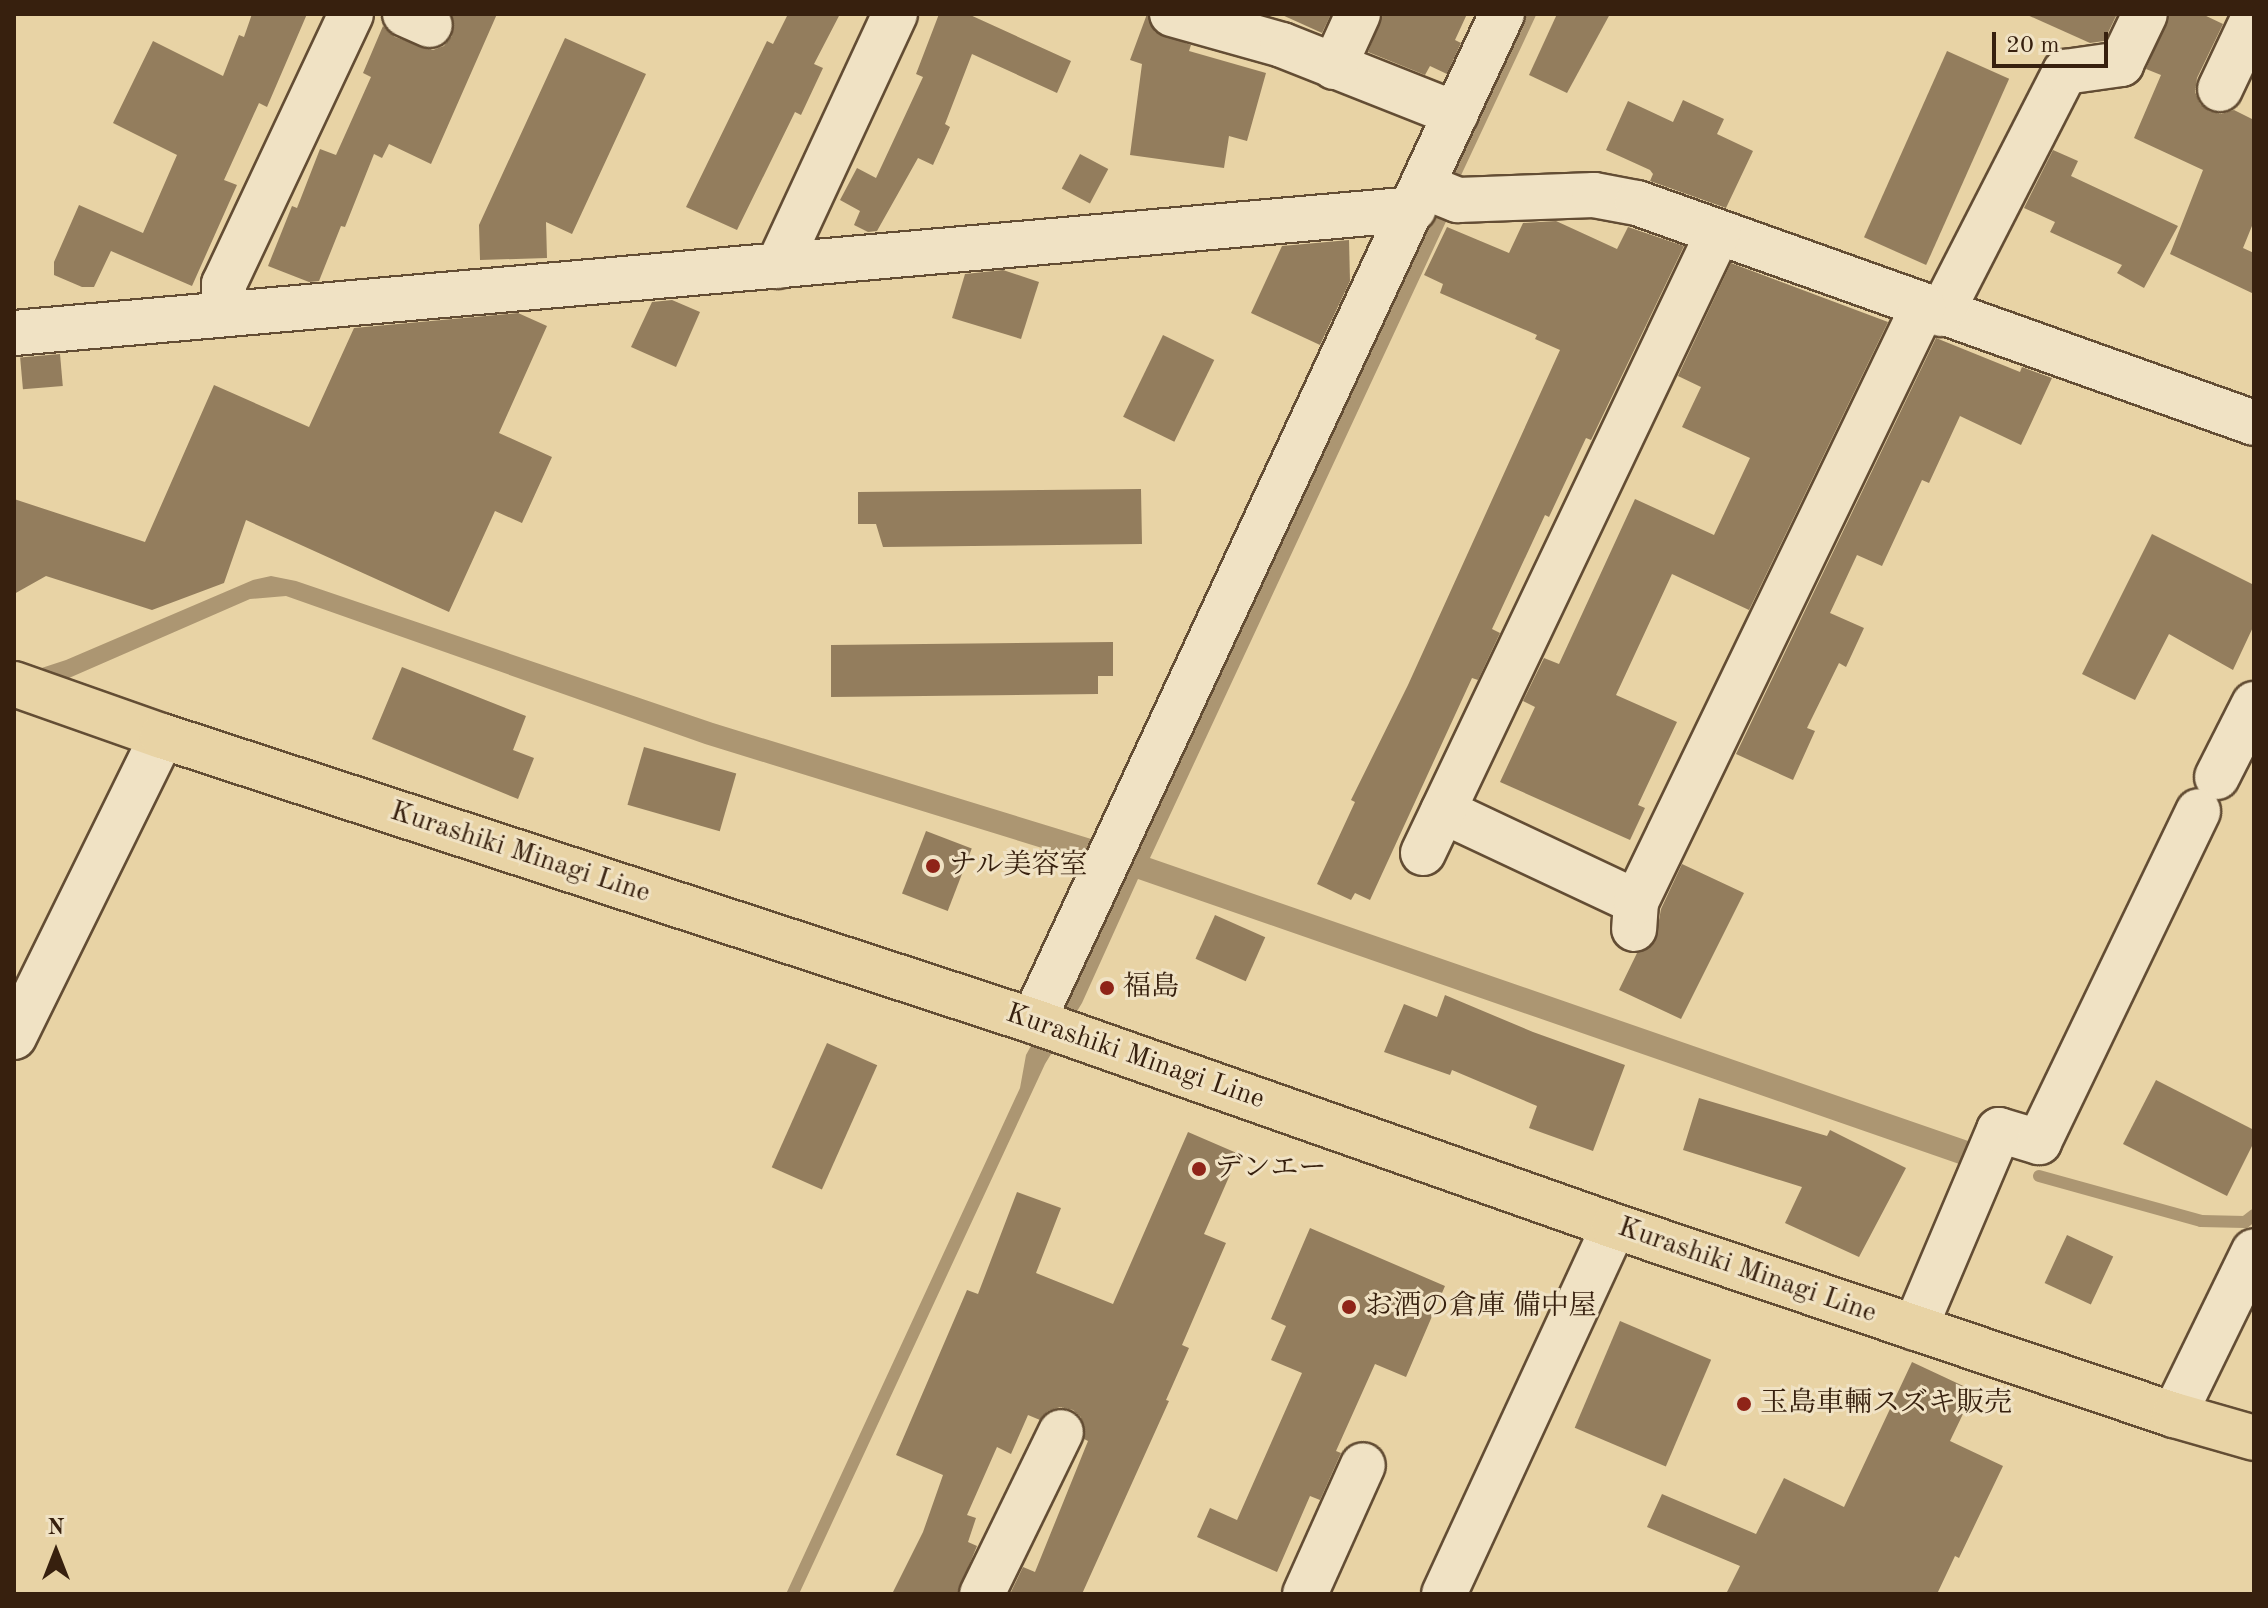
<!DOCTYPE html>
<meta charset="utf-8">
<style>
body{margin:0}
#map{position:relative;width:2268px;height:1608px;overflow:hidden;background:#e8d3a5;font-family:"Old Standard TT","Noto Serif JP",serif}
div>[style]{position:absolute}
.water>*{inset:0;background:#ac9672}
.stream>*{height:12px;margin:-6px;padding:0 6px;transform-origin:6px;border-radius:6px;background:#ac9672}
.building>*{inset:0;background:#937d5d;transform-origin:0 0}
.roads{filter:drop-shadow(2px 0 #634d34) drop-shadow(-2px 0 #634d34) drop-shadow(0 2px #634d34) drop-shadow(0 -2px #634d34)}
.minor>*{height:44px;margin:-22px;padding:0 22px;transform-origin:22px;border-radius:22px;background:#f0e2c4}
.major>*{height:44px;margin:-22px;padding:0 22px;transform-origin:22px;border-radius:22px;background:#e8d3a5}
.dots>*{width:22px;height:22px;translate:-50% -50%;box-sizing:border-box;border:4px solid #f0e2c4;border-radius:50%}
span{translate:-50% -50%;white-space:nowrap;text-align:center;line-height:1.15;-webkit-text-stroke:6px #f0e2c4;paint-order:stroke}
.street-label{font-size:28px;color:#37200e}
.poi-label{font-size:28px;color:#37200e}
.left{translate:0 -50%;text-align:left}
.frame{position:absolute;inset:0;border:16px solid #37200e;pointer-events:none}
.north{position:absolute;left:16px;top:1512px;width:80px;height:80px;-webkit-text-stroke:6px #f0e2c4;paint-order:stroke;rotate:0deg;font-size:22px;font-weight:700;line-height:32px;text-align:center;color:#37200e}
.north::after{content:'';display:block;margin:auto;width:28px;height:36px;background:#37200e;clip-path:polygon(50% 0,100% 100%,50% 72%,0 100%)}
.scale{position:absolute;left:1992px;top:32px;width:116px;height:36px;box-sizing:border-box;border:4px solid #37200e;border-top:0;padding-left:10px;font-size:24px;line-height:28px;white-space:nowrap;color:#37200e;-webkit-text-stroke:6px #f0e2c4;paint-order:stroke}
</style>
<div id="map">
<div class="water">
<div style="clip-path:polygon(1426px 213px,1450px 213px,1150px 858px,1974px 1143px,1965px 1166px,1138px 879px,1082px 1003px,1045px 1064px,799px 1594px,786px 1594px,1020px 1088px,1026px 1055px,1060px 993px,1094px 864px,705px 744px,286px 596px,250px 599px,14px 702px,14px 677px,66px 660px,253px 580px,271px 576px,296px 581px,713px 723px,1101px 842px)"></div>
</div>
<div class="stream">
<div style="left:1448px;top:189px;width:193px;rotate:-64.9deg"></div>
<div style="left:2039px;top:1176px;width:168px;rotate:15.5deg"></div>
<div style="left:2201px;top:1221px;width:44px;rotate:1.3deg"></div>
<div style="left:2245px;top:1222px;width:11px;rotate:-38deg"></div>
</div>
<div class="building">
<div style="clip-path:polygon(252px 14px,307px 14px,267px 107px,259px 103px,224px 180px,237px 185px,192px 286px,111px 251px,94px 287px,82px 287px,54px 275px,54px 262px,79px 205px,143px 233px,177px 155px,113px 123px,153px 41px,223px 76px,239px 35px,244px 37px)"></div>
<div style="clip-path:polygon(452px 14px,497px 14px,431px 164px,389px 144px,382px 158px,374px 154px,345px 227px,341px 226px,319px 281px,309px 282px,268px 266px,292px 206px,297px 208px,320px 149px,336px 155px,371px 77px,363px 73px,383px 26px,395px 37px,433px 50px,444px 46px,452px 36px)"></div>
<div style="clip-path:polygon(788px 14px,840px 14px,814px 64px,823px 68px,801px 115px,795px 112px,737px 230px,686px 207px,767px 41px,773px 44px)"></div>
<div style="clip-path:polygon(939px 14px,968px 14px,1071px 61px,1057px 93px,972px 54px,945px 124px,950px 127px,933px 165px,918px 158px,877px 231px,868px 232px,854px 225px,860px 211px,840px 200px,857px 168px,876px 178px,923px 77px,916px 74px)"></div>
<div style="clip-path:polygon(1147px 14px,1155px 32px,1191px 45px,1189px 51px,1266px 73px,1247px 141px,1229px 136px,1224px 168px,1130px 155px,1142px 64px,1130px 60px)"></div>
<div style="clip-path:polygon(1280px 14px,1331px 14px,1322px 33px)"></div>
<div style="clip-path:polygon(1383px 14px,1467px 14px,1455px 40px,1461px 43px,1447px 74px,1430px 66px,1425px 75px,1368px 52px)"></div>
<div style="clip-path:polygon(1557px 14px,1610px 14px,1567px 93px,1529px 75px)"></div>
<div style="clip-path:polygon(2025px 14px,2117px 14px,2104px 41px,2090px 43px)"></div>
<div style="clip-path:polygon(2170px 14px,2202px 14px,2223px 24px,2197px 78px,2195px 92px,2200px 104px,2209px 111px,2221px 114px,2234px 110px,2254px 120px,2254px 221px,2243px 248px,2254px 253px,2254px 294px,2170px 254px,2203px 170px,2134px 138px,2161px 75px,2146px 69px)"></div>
<div style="clip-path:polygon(565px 38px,646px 74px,572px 234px,546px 222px,547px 258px,480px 260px,479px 225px)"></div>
<div style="left:1947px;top:51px;width:68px;height:204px;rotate:24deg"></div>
<div style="clip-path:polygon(1683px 100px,1724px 119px,1717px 134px,1753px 151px,1726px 208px,1650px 181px,1653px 174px,1650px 170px,1606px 150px,1628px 101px,1673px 122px)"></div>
<div style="clip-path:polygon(2053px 150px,2078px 161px,2071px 176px,2178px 226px,2144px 288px,2117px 273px,2122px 265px,2050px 232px,2055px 222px,2024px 208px)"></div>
<div style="left:1080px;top:154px;width:32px;height:39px;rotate:28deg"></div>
<div style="clip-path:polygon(1556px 221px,1617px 249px,1628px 227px,1684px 246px,1591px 440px,1586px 438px,1549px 517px,1545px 515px,1492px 629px,1500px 633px,1478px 680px,1472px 678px,1370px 900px,1355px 893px,1351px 900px,1317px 884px,1355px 802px,1351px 800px,1408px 685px,1560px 350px,1535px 339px,1537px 335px,1440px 293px,1443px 284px,1424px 275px,1447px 227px,1509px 253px,1523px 223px)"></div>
<div style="clip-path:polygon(1349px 240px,1350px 281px,1320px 345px,1251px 313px,1282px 246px)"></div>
<div style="clip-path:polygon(1731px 263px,1888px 322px,1749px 610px,1672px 574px,1616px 695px,1677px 722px,1638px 805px,1645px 808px,1630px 840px,1500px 782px,1535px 707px,1523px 701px,1544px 658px,1559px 664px,1635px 499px,1714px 535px,1750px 458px,1682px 427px,1701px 387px,1678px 376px)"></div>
<div style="clip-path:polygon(1003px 270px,1039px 282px,1021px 339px,952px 318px,965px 274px)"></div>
<div style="clip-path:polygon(672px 300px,700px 312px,676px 367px,631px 347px,652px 302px)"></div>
<div style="clip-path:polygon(518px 313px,547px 326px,499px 433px,552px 457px,522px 523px,495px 511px,449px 612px,246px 520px,224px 583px,152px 610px,46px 576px,14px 594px,14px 499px,145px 542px,214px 385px,309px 427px,354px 328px)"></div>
<div style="left:1163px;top:335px;width:57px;height:91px;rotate:26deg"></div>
<div style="clip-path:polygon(1936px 338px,2020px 372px,2022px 367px,2052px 378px,2021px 445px,1960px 416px,1929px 483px,1922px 480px,1882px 566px,1857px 555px,1830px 613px,1864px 628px,1846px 667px,1839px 663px,1807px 728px,1815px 731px,1793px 780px,1736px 754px)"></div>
<div style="left:60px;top:354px;width:32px;height:40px;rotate:85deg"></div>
<div style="clip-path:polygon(1141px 489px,1142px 544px,883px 547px,876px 524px,858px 524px,858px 492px)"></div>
<div style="clip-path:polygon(2152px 534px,2254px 585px,2254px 625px,2233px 670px,2169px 634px,2135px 700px,2082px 674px)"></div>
<div style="clip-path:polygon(1113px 642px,1113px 676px,1098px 676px,1098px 694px,831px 697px,831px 645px)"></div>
<div style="clip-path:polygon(402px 667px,526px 716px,513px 750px,534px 758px,518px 799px,372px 739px)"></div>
<div style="left:644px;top:747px;width:96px;height:60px;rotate:16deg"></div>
<div style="left:926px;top:831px;width:49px;height:67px;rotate:21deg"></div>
<div style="clip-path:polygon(1682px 864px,1744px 893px,1681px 1019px,1619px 990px,1637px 953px,1655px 942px,1661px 909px)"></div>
<div style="left:1215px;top:915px;width:55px;height:48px;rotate:24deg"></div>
<div style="clip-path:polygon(1445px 995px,1533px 1032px,1625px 1065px,1593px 1151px,1529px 1128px,1537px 1106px,1452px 1070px,1450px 1075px,1384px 1052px,1404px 1004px,1437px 1017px)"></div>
<div style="left:827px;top:1043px;width:55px;height:136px;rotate:24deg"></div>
<div style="clip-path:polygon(2156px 1080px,2254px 1130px,2254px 1142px,2227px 1196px,2123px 1144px)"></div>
<div style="clip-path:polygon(1699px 1098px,1827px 1136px,1830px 1130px,1906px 1168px,1859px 1257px,1785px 1223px,1802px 1187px,1683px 1150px)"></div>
<div style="clip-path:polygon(1188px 1132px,1239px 1154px,1204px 1234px,1226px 1243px,1182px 1345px,1189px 1348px,1166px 1400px,1169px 1401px,1082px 1594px,1010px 1594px,1023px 1567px,1035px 1572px,1088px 1441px,1084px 1439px,1081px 1417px,1073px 1410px,1060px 1407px,1048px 1411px,1040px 1420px,1028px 1415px,1011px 1454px,997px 1447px,967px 1515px,976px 1518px,968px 1542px,977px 1546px,957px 1594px,892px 1594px,923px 1532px,943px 1475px,896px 1455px,967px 1290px,978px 1294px,1017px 1192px,1061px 1208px,1036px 1273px,1113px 1304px)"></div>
<div style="clip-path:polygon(1310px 1228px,1445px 1286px,1406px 1377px,1375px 1364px,1336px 1451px,1341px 1453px,1320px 1500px,1310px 1496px,1277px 1572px,1197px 1537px,1210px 1508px,1237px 1520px,1302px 1373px,1271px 1360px,1286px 1326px,1271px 1319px)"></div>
<div style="left:2067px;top:1235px;width:51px;height:53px;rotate:25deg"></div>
<div style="left:1620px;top:1321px;width:99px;height:116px;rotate:23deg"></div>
<div style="clip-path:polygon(1912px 1362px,1974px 1391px,1950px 1441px,2003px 1466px,1959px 1558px,1955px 1556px,1937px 1594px,1726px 1594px,1740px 1566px,1647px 1527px,1662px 1494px,1756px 1534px,1784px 1478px,1844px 1507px)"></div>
</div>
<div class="roads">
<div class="minor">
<div style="left:405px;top:14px;width:27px;rotate:24deg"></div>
<div style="left:1172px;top:14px;width:114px;rotate:15.7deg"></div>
<div style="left:1282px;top:45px;width:187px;rotate:21.6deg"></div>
<div style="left:1334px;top:67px;width:58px;rotate:-65.6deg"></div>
<div style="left:2220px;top:89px;width:80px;rotate:-64.7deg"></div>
<div style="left:1423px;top:186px;width:38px;rotate:22deg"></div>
<div style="left:1458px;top:200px;width:136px;rotate:-2.1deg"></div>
<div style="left:1594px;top:195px;width:44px;rotate:10.5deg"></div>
<div style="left:1637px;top:203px;width:655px;rotate:19.62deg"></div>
<div style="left:778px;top:266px;width:278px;rotate:-65.1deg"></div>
<div style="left:224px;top:314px;width:30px;rotate:-90deg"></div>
<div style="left:224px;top:284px;width:298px;rotate:-64.8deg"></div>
<div style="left:1941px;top:314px;width:272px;rotate:-62.9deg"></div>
<div style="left:2065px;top:72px;width:57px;rotate:-8.1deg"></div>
<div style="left:2121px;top:64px;width:55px;rotate:-64.4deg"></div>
<div style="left:14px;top:333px;width:1405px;rotate:-5.06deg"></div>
<div style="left:2217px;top:777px;width:82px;rotate:-63.1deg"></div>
<div style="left:1443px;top:811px;width:213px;rotate:25.2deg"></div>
<div style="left:1636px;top:902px;width:27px;rotate:94deg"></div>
<div style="left:1423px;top:853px;width:687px;rotate:-64.55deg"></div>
<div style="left:1636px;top:902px;width:661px;rotate:-64.25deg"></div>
<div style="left:1033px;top:1021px;width:1111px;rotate:-65.03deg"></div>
<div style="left:14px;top:1037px;width:335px;rotate:-63.8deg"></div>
<div style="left:1915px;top:1328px;width:215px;rotate:-67deg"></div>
<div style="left:1999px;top:1130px;width:42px;rotate:16.7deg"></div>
<div style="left:2039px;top:1142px;width:367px;rotate:-64.3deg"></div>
<div style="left:2174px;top:1415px;width:182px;rotate:-64deg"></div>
<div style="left:982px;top:1594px;width:180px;rotate:-64deg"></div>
<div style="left:1305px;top:1594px;width:141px;rotate:-65.8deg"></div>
<div style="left:1444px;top:1594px;width:405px;rotate:-65.2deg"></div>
</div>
<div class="major">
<div style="left:14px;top:684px;width:157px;rotate:19.4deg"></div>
<div style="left:162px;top:736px;width:916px;rotate:18.12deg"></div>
<div style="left:1033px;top:1021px;width:616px;rotate:19.43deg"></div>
<div style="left:1614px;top:1226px;width:591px;rotate:18.65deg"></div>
<div style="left:2174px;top:1415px;width:83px;rotate:16deg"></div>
</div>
</div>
<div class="dots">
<div style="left:933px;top:866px;background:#8f2418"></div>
<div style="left:1107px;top:988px;background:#8f2418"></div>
<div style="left:1199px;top:1169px;background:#8f2418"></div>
<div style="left:1349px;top:1307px;background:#8f2418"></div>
<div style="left:1744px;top:1404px;background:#8f2418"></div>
</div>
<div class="street-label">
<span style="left:520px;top:853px;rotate:18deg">Kurashiki Minagi Line</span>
<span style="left:1135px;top:1057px;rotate:19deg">Kurashiki Minagi Line</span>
<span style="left:1747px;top:1271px;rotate:19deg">Kurashiki Minagi Line</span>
</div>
<div class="poi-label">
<span class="left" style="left:949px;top:866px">ナル美容室</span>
<span class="left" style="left:1123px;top:988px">福島</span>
<span class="left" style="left:1215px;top:1169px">デンエー</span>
<span class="left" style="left:1365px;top:1307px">お酒の倉庫 備中屋</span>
<span class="left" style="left:1760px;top:1404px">玉島車輛スズキ販売</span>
</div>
<div class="frame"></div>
<div class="north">N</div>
<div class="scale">20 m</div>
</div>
